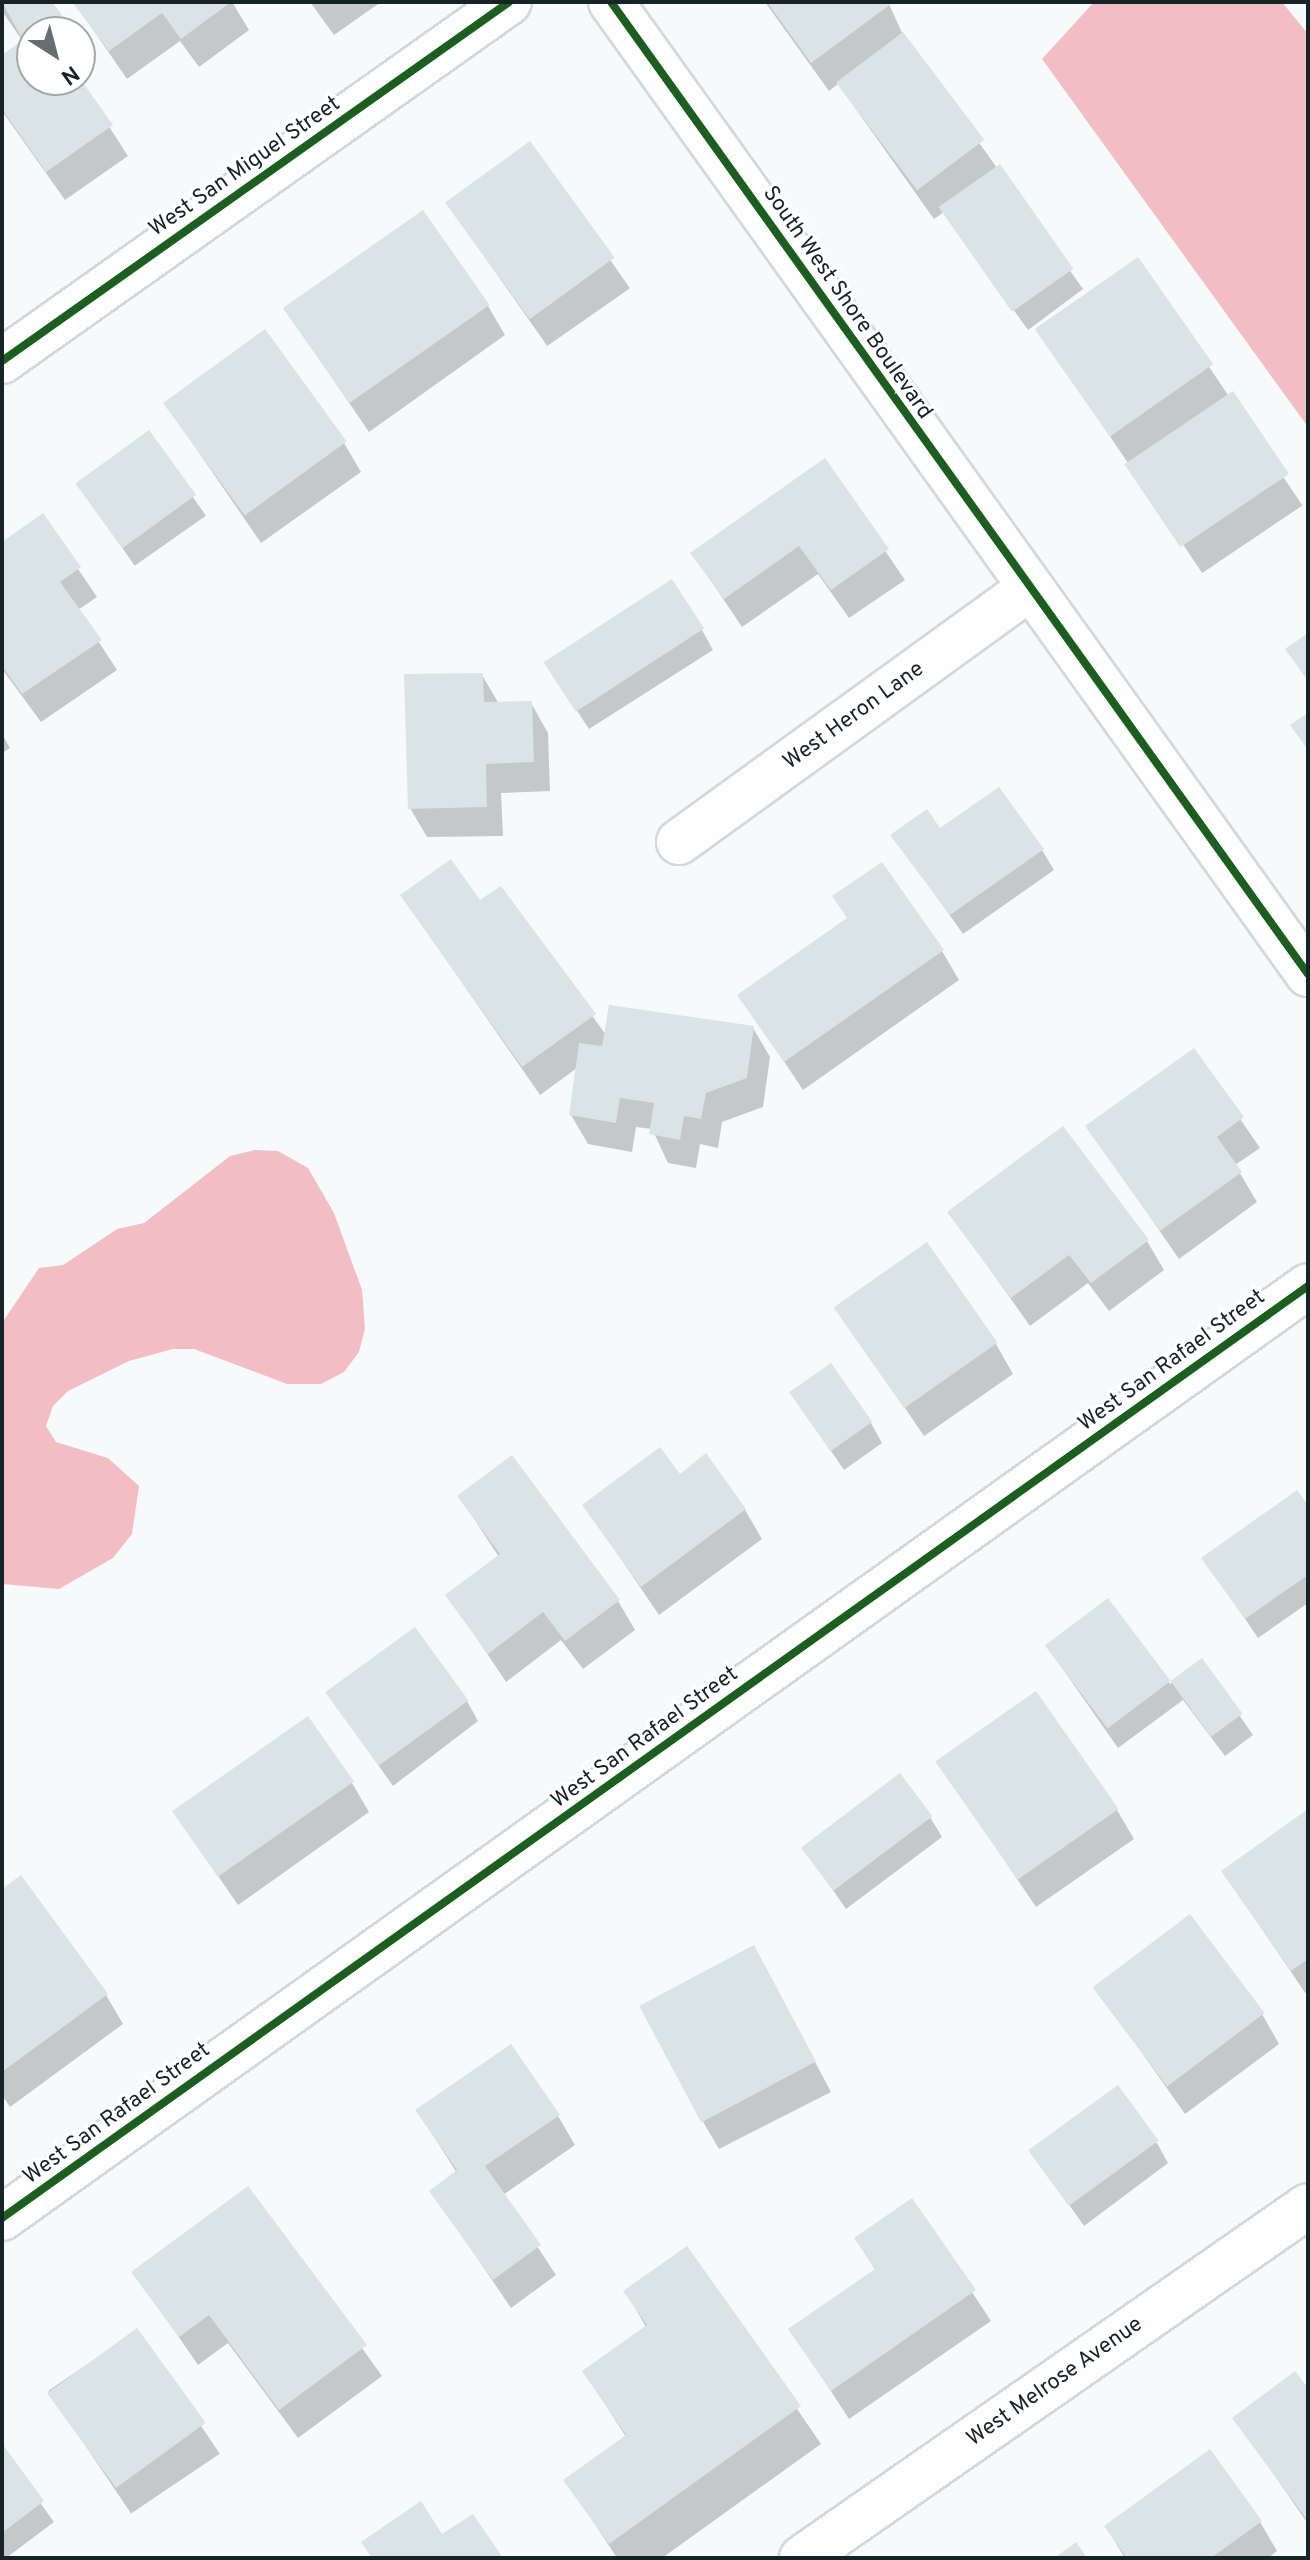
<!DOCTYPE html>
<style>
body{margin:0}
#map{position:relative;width:1310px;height:2560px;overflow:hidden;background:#f6fafb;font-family:Overpass,sans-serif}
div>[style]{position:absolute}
.water>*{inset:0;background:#f2bec3}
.shadow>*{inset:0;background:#0003;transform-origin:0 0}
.building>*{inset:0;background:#dae3e5;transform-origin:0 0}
.roads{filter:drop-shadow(2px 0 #d0d9db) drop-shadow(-2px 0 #d0d9db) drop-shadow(0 2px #d0d9db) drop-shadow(0 -2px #d0d9db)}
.minor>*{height:44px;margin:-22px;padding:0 22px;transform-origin:22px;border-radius:22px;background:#fefefe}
.cycleway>*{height:8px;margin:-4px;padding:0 4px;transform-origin:4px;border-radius:4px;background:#1b5e20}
span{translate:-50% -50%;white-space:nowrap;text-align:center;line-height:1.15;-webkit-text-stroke:6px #fff;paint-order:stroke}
.street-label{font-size:22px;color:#172427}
.frame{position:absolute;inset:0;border:4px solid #172427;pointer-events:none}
.north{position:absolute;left:16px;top:16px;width:80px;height:80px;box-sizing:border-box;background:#fff;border:2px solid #a2a7a9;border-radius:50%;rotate:144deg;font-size:22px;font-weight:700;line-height:32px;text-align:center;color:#172427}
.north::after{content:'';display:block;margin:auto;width:28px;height:36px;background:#656f71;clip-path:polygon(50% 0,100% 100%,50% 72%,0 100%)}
</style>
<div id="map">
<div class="water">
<div style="clip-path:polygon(1094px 2px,1282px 2px,1308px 34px,1308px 427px,1042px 59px)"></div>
<div style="clip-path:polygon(255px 1150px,278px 1151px,308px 1168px,334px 1213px,362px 1290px,365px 1329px,359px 1352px,344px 1372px,321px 1384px,287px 1384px,194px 1349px,173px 1349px,129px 1361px,68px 1391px,53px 1406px,46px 1426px,56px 1442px,108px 1458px,139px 1486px,132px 1534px,113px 1558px,59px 1589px,2px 1584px,2px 1323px,39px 1268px,63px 1265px,117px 1229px,144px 1223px,230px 1156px)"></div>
</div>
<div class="shadow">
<div style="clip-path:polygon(2px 2px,50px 2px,69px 32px,32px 32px,32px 80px,79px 80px,128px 156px,65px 200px,2px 111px,2px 57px,24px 43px,2px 11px)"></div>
<div style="clip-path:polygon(74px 2px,232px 2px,249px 30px,199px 67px,180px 41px,127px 79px)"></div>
<div style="clip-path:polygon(310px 2px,381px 2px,334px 35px)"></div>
<div style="clip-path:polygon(765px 2px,888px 2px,904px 37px,1083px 289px,1028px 330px,944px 212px,934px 219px,838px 84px,829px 91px)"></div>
<div style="left:529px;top:144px;width:176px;height:101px;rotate:55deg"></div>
<div style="left:1137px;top:260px;width:296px;height:121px;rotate:56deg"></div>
<div style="clip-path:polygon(488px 306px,505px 335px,369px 432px,285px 309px)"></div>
<div style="clip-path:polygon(165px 403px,344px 443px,361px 472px,261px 543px)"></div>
<div style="left:148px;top:433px;width:101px;height:87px;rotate:55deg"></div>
<div style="clip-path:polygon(824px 461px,905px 580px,849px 618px,818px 574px,742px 627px,693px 554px)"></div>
<div style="clip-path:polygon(42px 516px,97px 597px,78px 610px,117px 670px,41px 722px,2px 669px,2px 544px)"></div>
<div style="clip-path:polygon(702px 630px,713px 650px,589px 729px,558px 682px)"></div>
<div style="clip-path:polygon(482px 675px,499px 704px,531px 703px,548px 733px,550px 791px,501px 793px,503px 836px,427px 837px,410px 808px)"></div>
<div style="clip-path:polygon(2px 734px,10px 748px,2px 753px)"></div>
<div style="clip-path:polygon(940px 831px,1042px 850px,1054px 870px,963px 934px,893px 835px)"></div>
<div style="clip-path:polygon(501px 889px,606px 1035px,753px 1028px,770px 1057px,763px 1107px,722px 1122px,718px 1148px,700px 1144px,696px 1168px,668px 1163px,652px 1129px,636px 1127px,632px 1152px,588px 1144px,571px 1115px,577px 1068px,540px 1095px,402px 896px,480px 903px)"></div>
<div style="clip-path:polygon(942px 951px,959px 980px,803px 1090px,740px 995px)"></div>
<div style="clip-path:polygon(1193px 1050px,1260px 1148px,1235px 1165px,1257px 1202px,1179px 1259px,1088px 1127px)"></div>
<div style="clip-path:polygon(950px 1213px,1147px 1241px,1164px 1270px,1109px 1311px,1088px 1283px,1030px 1326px)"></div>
<div style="clip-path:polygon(837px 1308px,996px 1344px,1013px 1374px,924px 1436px)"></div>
<div style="clip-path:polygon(792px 1394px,871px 1423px,882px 1443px,844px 1470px)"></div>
<div style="clip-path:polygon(680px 1477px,745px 1510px,762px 1539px,659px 1615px,585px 1506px)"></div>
<div style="clip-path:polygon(459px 1496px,618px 1601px,635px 1630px,583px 1669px,561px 1640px,506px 1682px,448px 1595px,499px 1557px)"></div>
<div style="clip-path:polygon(1308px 1509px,1308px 1603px,1258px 1638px,1204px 1558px)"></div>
<div style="clip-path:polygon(1107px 1601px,1170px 1684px,1201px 1660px,1253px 1735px,1225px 1756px,1183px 1700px,1118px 1748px,1046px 1645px)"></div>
<div style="clip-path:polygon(328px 1694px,467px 1701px,478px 1721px,393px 1786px)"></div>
<div style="clip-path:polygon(938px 1762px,1117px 1810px,1134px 1839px,1036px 1907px)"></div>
<div style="clip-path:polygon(352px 1783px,369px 1812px,238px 1905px,174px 1812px)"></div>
<div style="clip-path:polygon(1308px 1812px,1308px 1997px,1223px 1872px)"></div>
<div style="clip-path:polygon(930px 1817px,942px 1837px,846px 1909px,803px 1847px)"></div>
<div style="clip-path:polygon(2px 1892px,106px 1995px,123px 2024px,10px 2107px,2px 2095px)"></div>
<div style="clip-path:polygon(770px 1977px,831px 2092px,719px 2149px,702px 2120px)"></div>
<div style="clip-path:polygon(1095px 1986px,1262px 2014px,1279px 2044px,1185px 2114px)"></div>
<div style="clip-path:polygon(417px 2110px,558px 2116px,575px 2145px,503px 2195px,556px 2275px,511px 2308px,432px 2191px,457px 2173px)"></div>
<div style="clip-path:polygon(1157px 2143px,1168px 2163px,1084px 2226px,1032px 2152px)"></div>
<div style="clip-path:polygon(248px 2189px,382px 2376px,298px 2438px,228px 2343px,198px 2365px,134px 2272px)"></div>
<div style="clip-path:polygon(912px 2201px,991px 2321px,849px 2419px,791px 2330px,876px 2271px,856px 2239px)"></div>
<div style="clip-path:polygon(687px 2248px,821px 2444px,662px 2558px,617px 2558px,566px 2480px,626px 2437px,584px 2371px,646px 2327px,626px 2292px)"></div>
<div style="left:137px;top:2331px;width:148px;height:107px;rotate:56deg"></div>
<div style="clip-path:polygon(1308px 2391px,1308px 2524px,1235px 2418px)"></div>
<div style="clip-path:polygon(2px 2450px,54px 2522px,6px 2558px,2px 2558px)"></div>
<div style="clip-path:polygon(1260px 2522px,1277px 2551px,1268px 2558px,1125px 2558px,1106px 2527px)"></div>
</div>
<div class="building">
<div style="clip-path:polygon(2px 2px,52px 2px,62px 15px,44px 27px,47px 32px,32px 32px,32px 80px,81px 80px,113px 125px,46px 172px,2px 109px,2px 55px,23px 40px)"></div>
<div style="clip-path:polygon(72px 2px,231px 2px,181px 39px,162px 13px,109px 51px)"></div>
<div style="clip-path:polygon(767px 2px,890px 2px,891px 4px,811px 63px)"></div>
<div style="left:903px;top:32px;width:135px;height:84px;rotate:53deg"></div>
<div style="left:530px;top:141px;width:144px;height:105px;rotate:54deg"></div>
<div style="left:1000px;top:164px;width:128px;height:75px;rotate:55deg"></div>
<div style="left:423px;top:210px;width:116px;height:171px;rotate:55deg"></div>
<div style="left:1138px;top:257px;width:131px;height:126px;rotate:55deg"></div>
<div style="left:265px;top:329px;width:139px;height:126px;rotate:54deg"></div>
<div style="left:1233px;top:391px;width:100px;height:131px;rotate:56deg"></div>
<div style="left:149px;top:430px;width:80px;height:91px;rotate:54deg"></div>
<div style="clip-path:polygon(825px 458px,889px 549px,831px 590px,799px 546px,724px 599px,690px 553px)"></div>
<div style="clip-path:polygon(43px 513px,81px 567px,60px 582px,102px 640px,22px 694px,2px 666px,2px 542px)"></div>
<div style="left:672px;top:579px;width:59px;height:153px;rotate:57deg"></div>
<div style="clip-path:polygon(1308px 633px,1308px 681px,1285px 649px)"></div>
<div style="clip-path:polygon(483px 673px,484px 702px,532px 701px,534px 762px,486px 764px,487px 807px,408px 809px,404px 674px)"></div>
<div style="clip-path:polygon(1308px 713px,1308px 750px,1290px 725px)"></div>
<div style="clip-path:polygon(999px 787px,1044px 849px,950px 915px,890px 835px,927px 809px,940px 828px)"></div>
<div style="clip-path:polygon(451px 859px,480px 900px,501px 886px,596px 1014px,522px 1067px,400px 895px)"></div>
<div style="clip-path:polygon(882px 862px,944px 950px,784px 1062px,737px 995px,847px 918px,832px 896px)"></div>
<div style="clip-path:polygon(609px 1005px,754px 1026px,747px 1078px,706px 1093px,701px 1119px,684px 1116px,680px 1140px,649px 1134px,654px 1103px,620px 1098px,616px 1123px,569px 1115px,579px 1043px,602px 1046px)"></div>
<div style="clip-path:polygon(1194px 1048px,1244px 1117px,1217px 1137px,1242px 1172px,1160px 1231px,1085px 1126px)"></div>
<div style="clip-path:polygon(1063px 1126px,1149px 1240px,1091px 1283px,1069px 1255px,1011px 1298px,947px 1212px)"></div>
<div style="left:927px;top:1242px;width:123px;height:114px;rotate:55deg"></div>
<div style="left:831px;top:1363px;width:72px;height:51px;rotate:55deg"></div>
<div style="clip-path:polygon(660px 1447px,680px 1474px,706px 1453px,746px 1509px,641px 1587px,582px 1505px)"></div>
<div style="clip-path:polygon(512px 1455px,620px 1600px,565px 1641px,543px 1612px,488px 1654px,445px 1595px,500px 1554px,457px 1496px)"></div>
<div style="clip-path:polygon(1297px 1490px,1308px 1505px,1308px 1575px,1245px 1619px,1201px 1558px)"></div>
<div style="left:1108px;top:1598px;width:104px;height:79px;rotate:53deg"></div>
<div style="left:415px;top:1627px;width:91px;height:111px;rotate:54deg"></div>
<div style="left:1202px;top:1658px;width:69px;height:39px;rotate:54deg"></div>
<div style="left:1036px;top:1691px;width:144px;height:123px;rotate:55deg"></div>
<div style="left:308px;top:1716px;width:80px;height:166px;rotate:55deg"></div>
<div style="left:900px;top:1773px;width:54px;height:124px;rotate:53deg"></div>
<div style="clip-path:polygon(1308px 1809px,1308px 1959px,1291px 1971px,1221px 1871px)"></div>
<div style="clip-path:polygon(21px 1875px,108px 1994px,2px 2072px,2px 1889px)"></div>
<div style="left:1190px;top:1914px;width:124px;height:122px;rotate:53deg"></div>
<div style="left:754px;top:1945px;width:132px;height:130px;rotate:62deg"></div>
<div style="clip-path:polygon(511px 2044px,560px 2115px,485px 2166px,541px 2245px,493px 2280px,429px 2191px,457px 2170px,415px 2110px)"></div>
<div style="left:1118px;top:2085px;width:69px;height:111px;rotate:54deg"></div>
<div style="clip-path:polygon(248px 2186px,367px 2345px,279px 2410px,209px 2315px,179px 2337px,131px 2272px)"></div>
<div style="clip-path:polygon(912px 2198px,976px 2290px,831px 2391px,788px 2329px,875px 2269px,854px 2238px)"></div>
<div style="clip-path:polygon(687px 2246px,801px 2406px,609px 2544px,563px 2480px,626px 2435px,582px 2371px,647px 2325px,623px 2291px)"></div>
<div style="left:137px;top:2328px;width:117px;height:111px;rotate:54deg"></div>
<div style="clip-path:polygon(1295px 2371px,1308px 2388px,1308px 2521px,1232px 2418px)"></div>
<div style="clip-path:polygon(4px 2446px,44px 2501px,2px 2533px,2px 2447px)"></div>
<div style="clip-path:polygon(1210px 2449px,1262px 2521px,1211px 2558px,1127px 2558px,1104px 2526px)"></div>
<div style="clip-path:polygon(421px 2501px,442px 2534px,473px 2514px,503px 2558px,372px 2558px,361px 2542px)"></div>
<div style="clip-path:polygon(1076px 2542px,1087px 2558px,1054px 2558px)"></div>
</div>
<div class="roads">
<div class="minor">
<div style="left:611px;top:2px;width:1196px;rotate:54.36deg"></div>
<div style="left:2px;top:361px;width:621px;rotate:-35.3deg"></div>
<div style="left:679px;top:842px;width:431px;rotate:-35.9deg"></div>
<div style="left:2px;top:2218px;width:1604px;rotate:-35.51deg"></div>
<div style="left:802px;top:2558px;width:616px;rotate:-34.82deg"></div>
</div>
</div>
<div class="cycleway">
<div style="left:611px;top:2px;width:1196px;rotate:54.36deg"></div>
<div style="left:2px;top:361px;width:621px;rotate:-35.3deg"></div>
<div style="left:2px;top:2218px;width:1604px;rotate:-35.51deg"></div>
</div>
<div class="street-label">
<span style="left:245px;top:167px;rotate:-35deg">West San Miguel Street</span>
<span style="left:847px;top:303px;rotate:55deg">South West Shore Boulevard</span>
<span style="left:854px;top:716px;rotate:-36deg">West Heron Lane</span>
<span style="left:1172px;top:1361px;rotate:-36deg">West San Rafael Street</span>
<span style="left:645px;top:1738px;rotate:-36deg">West San Rafael Street</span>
<span style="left:117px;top:2114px;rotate:-36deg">West San Rafael Street</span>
<span style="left:1055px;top:2382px;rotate:-35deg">West Melrose Avenue</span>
</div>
<div class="frame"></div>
<div class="north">N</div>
</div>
